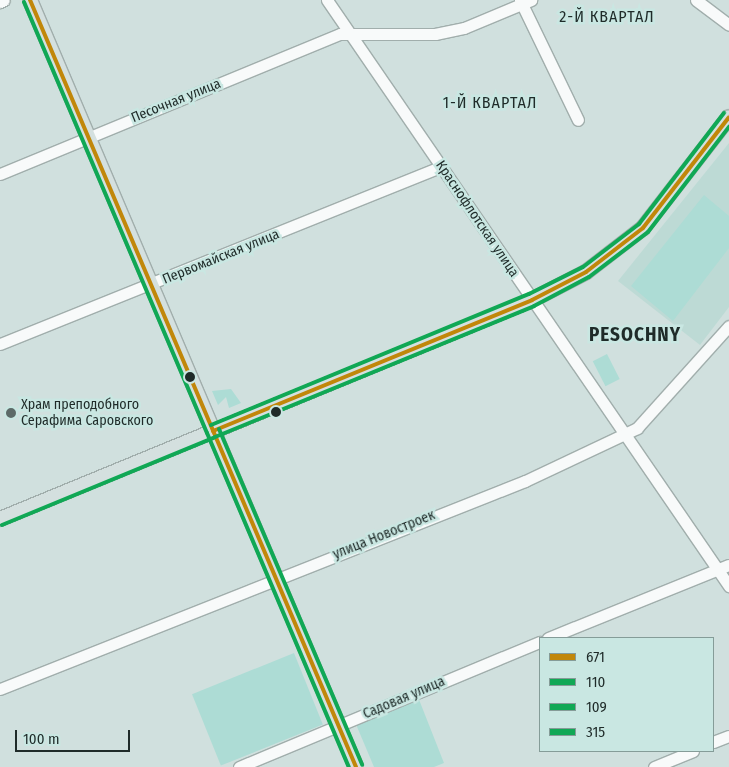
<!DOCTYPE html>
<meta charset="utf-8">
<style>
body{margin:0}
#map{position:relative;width:729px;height:767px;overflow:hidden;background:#d0e0de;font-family:"Fira Sans Condensed",sans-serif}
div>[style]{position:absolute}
.built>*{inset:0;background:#bddad5}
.green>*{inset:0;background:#addcd5;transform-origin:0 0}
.roads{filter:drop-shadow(1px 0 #a1aeac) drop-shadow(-1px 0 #a1aeac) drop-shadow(0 1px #a1aeac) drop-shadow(0 -1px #a1aeac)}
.minor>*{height:11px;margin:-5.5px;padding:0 5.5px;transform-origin:5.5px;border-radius:5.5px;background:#f8fafa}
.major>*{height:14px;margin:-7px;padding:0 7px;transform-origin:7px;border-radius:7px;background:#d4e0df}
.bus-1>*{height:4px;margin:-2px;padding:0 2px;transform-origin:2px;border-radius:2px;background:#c1870a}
.bus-2>*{height:4px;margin:-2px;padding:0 2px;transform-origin:2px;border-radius:2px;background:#10a855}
.bus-3>*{height:4px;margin:-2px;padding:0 2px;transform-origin:2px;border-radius:2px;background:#10a855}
.bus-4>*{height:4px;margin:-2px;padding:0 2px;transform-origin:2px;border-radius:2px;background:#10a855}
.dots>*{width:14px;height:14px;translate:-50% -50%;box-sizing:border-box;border:2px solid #c9e7e2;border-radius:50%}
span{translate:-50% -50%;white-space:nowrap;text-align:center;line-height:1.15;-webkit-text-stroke:5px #c9e7e2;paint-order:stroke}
.street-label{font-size:14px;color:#1f2b29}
.poi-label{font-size:14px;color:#1f2b29}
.left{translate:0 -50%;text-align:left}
.quarter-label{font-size:16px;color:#1f2b29;letter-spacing:1px}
.district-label{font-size:19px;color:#1f2b29;font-weight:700;letter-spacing:1px}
.legend{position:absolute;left:539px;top:637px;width:175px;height:115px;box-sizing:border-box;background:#c9e7e2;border:1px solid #859c98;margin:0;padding:6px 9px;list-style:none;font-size:15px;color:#1f2b29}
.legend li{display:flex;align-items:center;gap:10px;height:25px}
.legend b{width:25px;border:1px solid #859c98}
.scale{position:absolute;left:15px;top:730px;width:115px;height:22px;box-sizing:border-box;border:2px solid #1f2b29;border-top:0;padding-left:6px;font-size:15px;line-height:18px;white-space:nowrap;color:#1f2b29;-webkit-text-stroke:4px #c9e7e2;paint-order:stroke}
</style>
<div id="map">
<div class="built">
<div style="clip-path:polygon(729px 143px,729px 307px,700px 345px,618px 281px)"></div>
</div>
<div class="green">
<div style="clip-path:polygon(704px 195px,729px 216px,729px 248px,673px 321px,631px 286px)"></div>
<div style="left:607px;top:354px;width:28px;height:16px;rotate:63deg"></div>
<div style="clip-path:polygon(231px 389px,241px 403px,229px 408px,226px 397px,218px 405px,212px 391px)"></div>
<div style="left:294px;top:653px;width:77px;height:110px;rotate:68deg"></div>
<div style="clip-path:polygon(418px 697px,444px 763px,434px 767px,374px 767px,355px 722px)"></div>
</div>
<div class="roads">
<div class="minor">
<div style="left:327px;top:0;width:711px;rotate:55.55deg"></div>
<div style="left:520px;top:0;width:133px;rotate:64.2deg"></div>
<div style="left:696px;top:0;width:41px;rotate:37.1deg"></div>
<div style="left:0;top:2px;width:4px;rotate:-27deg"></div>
<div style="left:0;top:174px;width:368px;rotate:-22.4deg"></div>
<div style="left:340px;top:34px;width:95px"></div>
<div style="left:435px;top:34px;width:30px;rotate:-12deg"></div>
<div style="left:464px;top:28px;width:73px;rotate:-22.7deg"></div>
<div style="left:0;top:344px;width:476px;rotate:-21.9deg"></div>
<div style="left:548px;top:638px;width:195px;rotate:-22deg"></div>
<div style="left:0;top:689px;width:565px;rotate:-21.61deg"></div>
<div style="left:525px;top:481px;width:124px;rotate:-25.3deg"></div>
<div style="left:637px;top:428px;width:137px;rotate:-48deg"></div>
<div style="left:713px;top:742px;width:17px;rotate:-21deg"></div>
<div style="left:239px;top:767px;width:326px;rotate:-22.6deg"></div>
<div style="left:654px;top:767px;width:42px;rotate:-22.3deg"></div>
</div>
<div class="major">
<div style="left:30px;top:0;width:833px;rotate:66.97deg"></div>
<div style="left:0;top:519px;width:575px;rotate:-22.37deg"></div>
<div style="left:532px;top:300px;width:61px;rotate:-27.4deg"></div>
<div style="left:586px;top:272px;width:72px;rotate:-37.7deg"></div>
<div style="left:643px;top:228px;width:140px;rotate:-52.2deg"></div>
</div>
</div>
<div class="bus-1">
<div style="left:30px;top:0;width:833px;rotate:66.97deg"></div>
<div style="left:213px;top:431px;width:345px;rotate:-22.3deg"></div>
<div style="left:532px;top:300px;width:61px;rotate:-27.4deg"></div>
<div style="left:586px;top:272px;width:72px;rotate:-37.7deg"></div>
<div style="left:643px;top:228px;width:140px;rotate:-52.2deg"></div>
</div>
<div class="bus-2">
<div style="left:24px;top:2px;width:468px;rotate:67deg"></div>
<div style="left:215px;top:437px;width:345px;rotate:-22.3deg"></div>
<div style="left:534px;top:306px;width:62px;rotate:-27.8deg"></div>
<div style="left:589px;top:277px;width:74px;rotate:-37.3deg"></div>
<div style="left:648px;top:232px;width:133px;rotate:-52.4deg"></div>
</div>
<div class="bus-3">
<div style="left:211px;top:425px;width:344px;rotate:-22.4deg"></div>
<div style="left:529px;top:294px;width:60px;rotate:-26.6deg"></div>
<div style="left:583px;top:267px;width:71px;rotate:-37.5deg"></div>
<div style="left:639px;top:224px;width:140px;rotate:-52.6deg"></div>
<div style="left:219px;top:429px;width:365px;rotate:66.9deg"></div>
</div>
<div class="bus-4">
<div style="left:207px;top:433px;width:363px;rotate:67deg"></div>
<div style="left:2px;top:525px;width:230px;rotate:-22.4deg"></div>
</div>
<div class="dots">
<div style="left:190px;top:377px;background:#1f2b29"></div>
<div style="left:276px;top:412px;background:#1f2b29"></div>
<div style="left:11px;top:413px;background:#5d6a68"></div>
</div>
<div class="street-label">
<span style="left:176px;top:101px;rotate:-22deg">Песочная улица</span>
<span style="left:477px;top:219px;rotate:56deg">Краснофлотская улица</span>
<span style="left:221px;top:257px;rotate:-22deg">Первомайская улица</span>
<span style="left:384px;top:535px;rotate:-22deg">улица Новостроек</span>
<span style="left:404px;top:698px;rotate:-23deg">Садовая улица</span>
</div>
<div class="poi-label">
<span class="left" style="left:21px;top:413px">Храм преподобного<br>Серафима Саровского</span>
</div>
<div class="quarter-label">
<span style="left:607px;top:17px">2-Й КВАРТАЛ</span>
<span style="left:490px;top:103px">1-Й КВАРТАЛ</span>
</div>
<div class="district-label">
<span style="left:635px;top:335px">PESOCHNY</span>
</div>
<ul class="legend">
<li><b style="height:6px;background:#c1870a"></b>671</li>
<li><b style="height:6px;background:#10a855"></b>110</li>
<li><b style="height:6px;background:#10a855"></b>109</li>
<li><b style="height:6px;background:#10a855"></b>315</li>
</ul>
<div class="scale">100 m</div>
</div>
